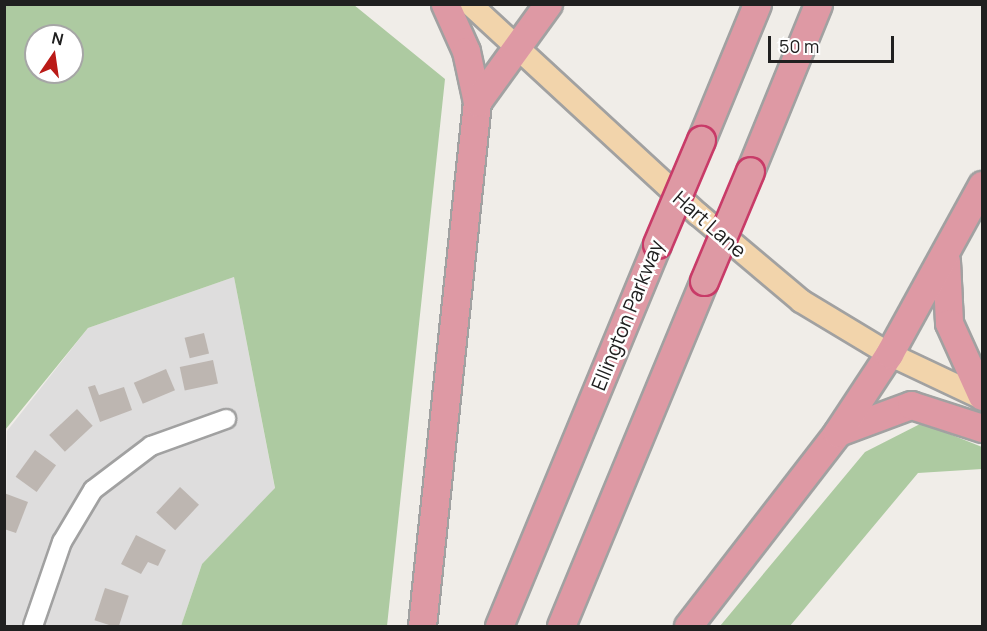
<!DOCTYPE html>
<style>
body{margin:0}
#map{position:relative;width:987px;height:631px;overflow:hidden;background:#f0ede8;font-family:Manrope,sans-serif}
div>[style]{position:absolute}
.residential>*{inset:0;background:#dedddd}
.forest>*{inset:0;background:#adcaa1}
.building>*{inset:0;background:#bdb6b1;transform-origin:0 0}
.roads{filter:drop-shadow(2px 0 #a1a1a1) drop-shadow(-2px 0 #a1a1a1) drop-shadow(0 2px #a1a1a1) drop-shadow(0 -2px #a1a1a1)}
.minor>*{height:18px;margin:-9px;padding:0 9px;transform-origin:9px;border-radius:9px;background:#fff}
.major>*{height:22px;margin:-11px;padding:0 11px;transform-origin:11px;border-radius:11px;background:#f2d4ab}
.highway>*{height:27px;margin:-13.5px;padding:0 13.5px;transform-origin:13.5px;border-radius:13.5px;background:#de99a4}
.bridges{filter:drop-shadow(2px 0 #c83b68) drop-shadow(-2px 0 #c83b68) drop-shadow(0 2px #c83b68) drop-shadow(0 -2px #c83b68)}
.highway-bridge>*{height:27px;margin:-13.5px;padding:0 13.5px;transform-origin:13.5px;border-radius:13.5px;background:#de99a4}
span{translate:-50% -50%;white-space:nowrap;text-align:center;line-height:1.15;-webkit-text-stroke:5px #fff;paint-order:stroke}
.street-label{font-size:20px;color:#202020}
.frame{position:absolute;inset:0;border:6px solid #202020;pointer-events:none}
.north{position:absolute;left:24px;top:24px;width:60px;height:60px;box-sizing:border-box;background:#fff;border:2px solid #a6a6a6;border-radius:50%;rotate:13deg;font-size:16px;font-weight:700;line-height:24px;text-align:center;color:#202020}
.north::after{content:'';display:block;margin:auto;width:21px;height:27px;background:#ba1a17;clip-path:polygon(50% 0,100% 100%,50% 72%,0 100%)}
.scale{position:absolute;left:768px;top:36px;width:126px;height:27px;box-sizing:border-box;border:3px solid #202020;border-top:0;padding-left:8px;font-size:18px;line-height:21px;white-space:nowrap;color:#202020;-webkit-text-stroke:4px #fff;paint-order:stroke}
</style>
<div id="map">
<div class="residential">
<div style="clip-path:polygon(234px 277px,275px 489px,202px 564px,181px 626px,5px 626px,7px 431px,88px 328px)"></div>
</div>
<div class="forest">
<div style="clip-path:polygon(evenodd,5px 4px,354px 5px,445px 79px,387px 626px,181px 626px,202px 564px,275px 488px,234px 277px,88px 328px,5px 430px,5px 4px,36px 36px,72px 36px,72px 72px,36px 72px,36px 36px)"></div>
<div style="clip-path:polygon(922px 423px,982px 447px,982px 469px,918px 473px,790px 626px,720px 626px,865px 452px)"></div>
</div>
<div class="building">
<div style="left:204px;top:333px;width:21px;height:20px;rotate:76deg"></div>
<div style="left:213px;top:360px;width:24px;height:34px;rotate:78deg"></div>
<div style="left:166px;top:369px;width:23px;height:35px;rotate:67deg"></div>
<div style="clip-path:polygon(95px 385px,99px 395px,124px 387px,132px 410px,100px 422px,88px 387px)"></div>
<div style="left:77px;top:409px;width:23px;height:38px;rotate:47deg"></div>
<div style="left:35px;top:450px;width:26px;height:33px;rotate:36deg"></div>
<div style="left:180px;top:487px;width:26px;height:35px;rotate:43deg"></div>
<div style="clip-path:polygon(4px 493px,28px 502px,16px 533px,4px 529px)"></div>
<div style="clip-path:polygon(136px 535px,166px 550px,158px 566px,148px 562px,141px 574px,121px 564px)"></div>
<div style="left:105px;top:588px;width:25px;height:34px;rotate:18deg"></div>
</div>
<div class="roads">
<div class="minor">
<div style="left:33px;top:626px;width:89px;rotate:-71deg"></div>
<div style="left:62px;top:542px;width:61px;rotate:-59.2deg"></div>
<div style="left:93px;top:490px;width:73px;rotate:-37.2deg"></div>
<div style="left:151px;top:446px;width:80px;rotate:-19.8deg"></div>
</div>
<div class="major">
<div style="left:470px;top:4px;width:311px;rotate:42.7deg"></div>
<div style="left:699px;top:215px;width:133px;rotate:40.1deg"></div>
<div style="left:801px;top:301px;width:103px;rotate:31.1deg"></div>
<div style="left:889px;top:354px;width:103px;rotate:25.3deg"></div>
</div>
<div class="highway">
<div style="left:445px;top:4px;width:51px;rotate:65.9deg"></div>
<div style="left:466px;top:51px;width:52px;rotate:77.8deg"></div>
<div style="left:701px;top:140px;width:147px;rotate:-67.6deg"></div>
<div style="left:750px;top:171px;width:180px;rotate:-67.8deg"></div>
<div style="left:946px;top:261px;width:62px;rotate:87.2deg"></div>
<div style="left:949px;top:323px;width:80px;rotate:65.7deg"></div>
<div style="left:838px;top:432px;width:78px;rotate:-20.3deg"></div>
<div style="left:911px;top:405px;width:75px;rotate:17.9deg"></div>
<div style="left:422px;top:626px;width:527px;rotate:-84.01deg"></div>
<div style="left:477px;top:102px;width:121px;rotate:-54.1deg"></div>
<div style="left:499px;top:626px;width:413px;rotate:-67.5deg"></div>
<div style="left:561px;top:626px;width:373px;rotate:-67.5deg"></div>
<div style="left:688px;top:626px;width:244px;rotate:-52.3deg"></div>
<div style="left:837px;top:433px;width:95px;rotate:-56.6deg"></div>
<div style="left:889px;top:354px;width:193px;rotate:-61.2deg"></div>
</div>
</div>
<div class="bridges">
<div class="highway-bridge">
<div style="left:657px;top:244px;width:113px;rotate:-67.1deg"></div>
<div style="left:704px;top:281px;width:119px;rotate:-67.3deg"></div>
</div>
</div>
<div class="street-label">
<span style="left:710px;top:224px;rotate:41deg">Hart Lane</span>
<span style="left:627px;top:315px;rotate:-68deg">Ellington Parkway</span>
</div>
<div class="frame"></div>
<div class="north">N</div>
<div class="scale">50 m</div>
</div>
